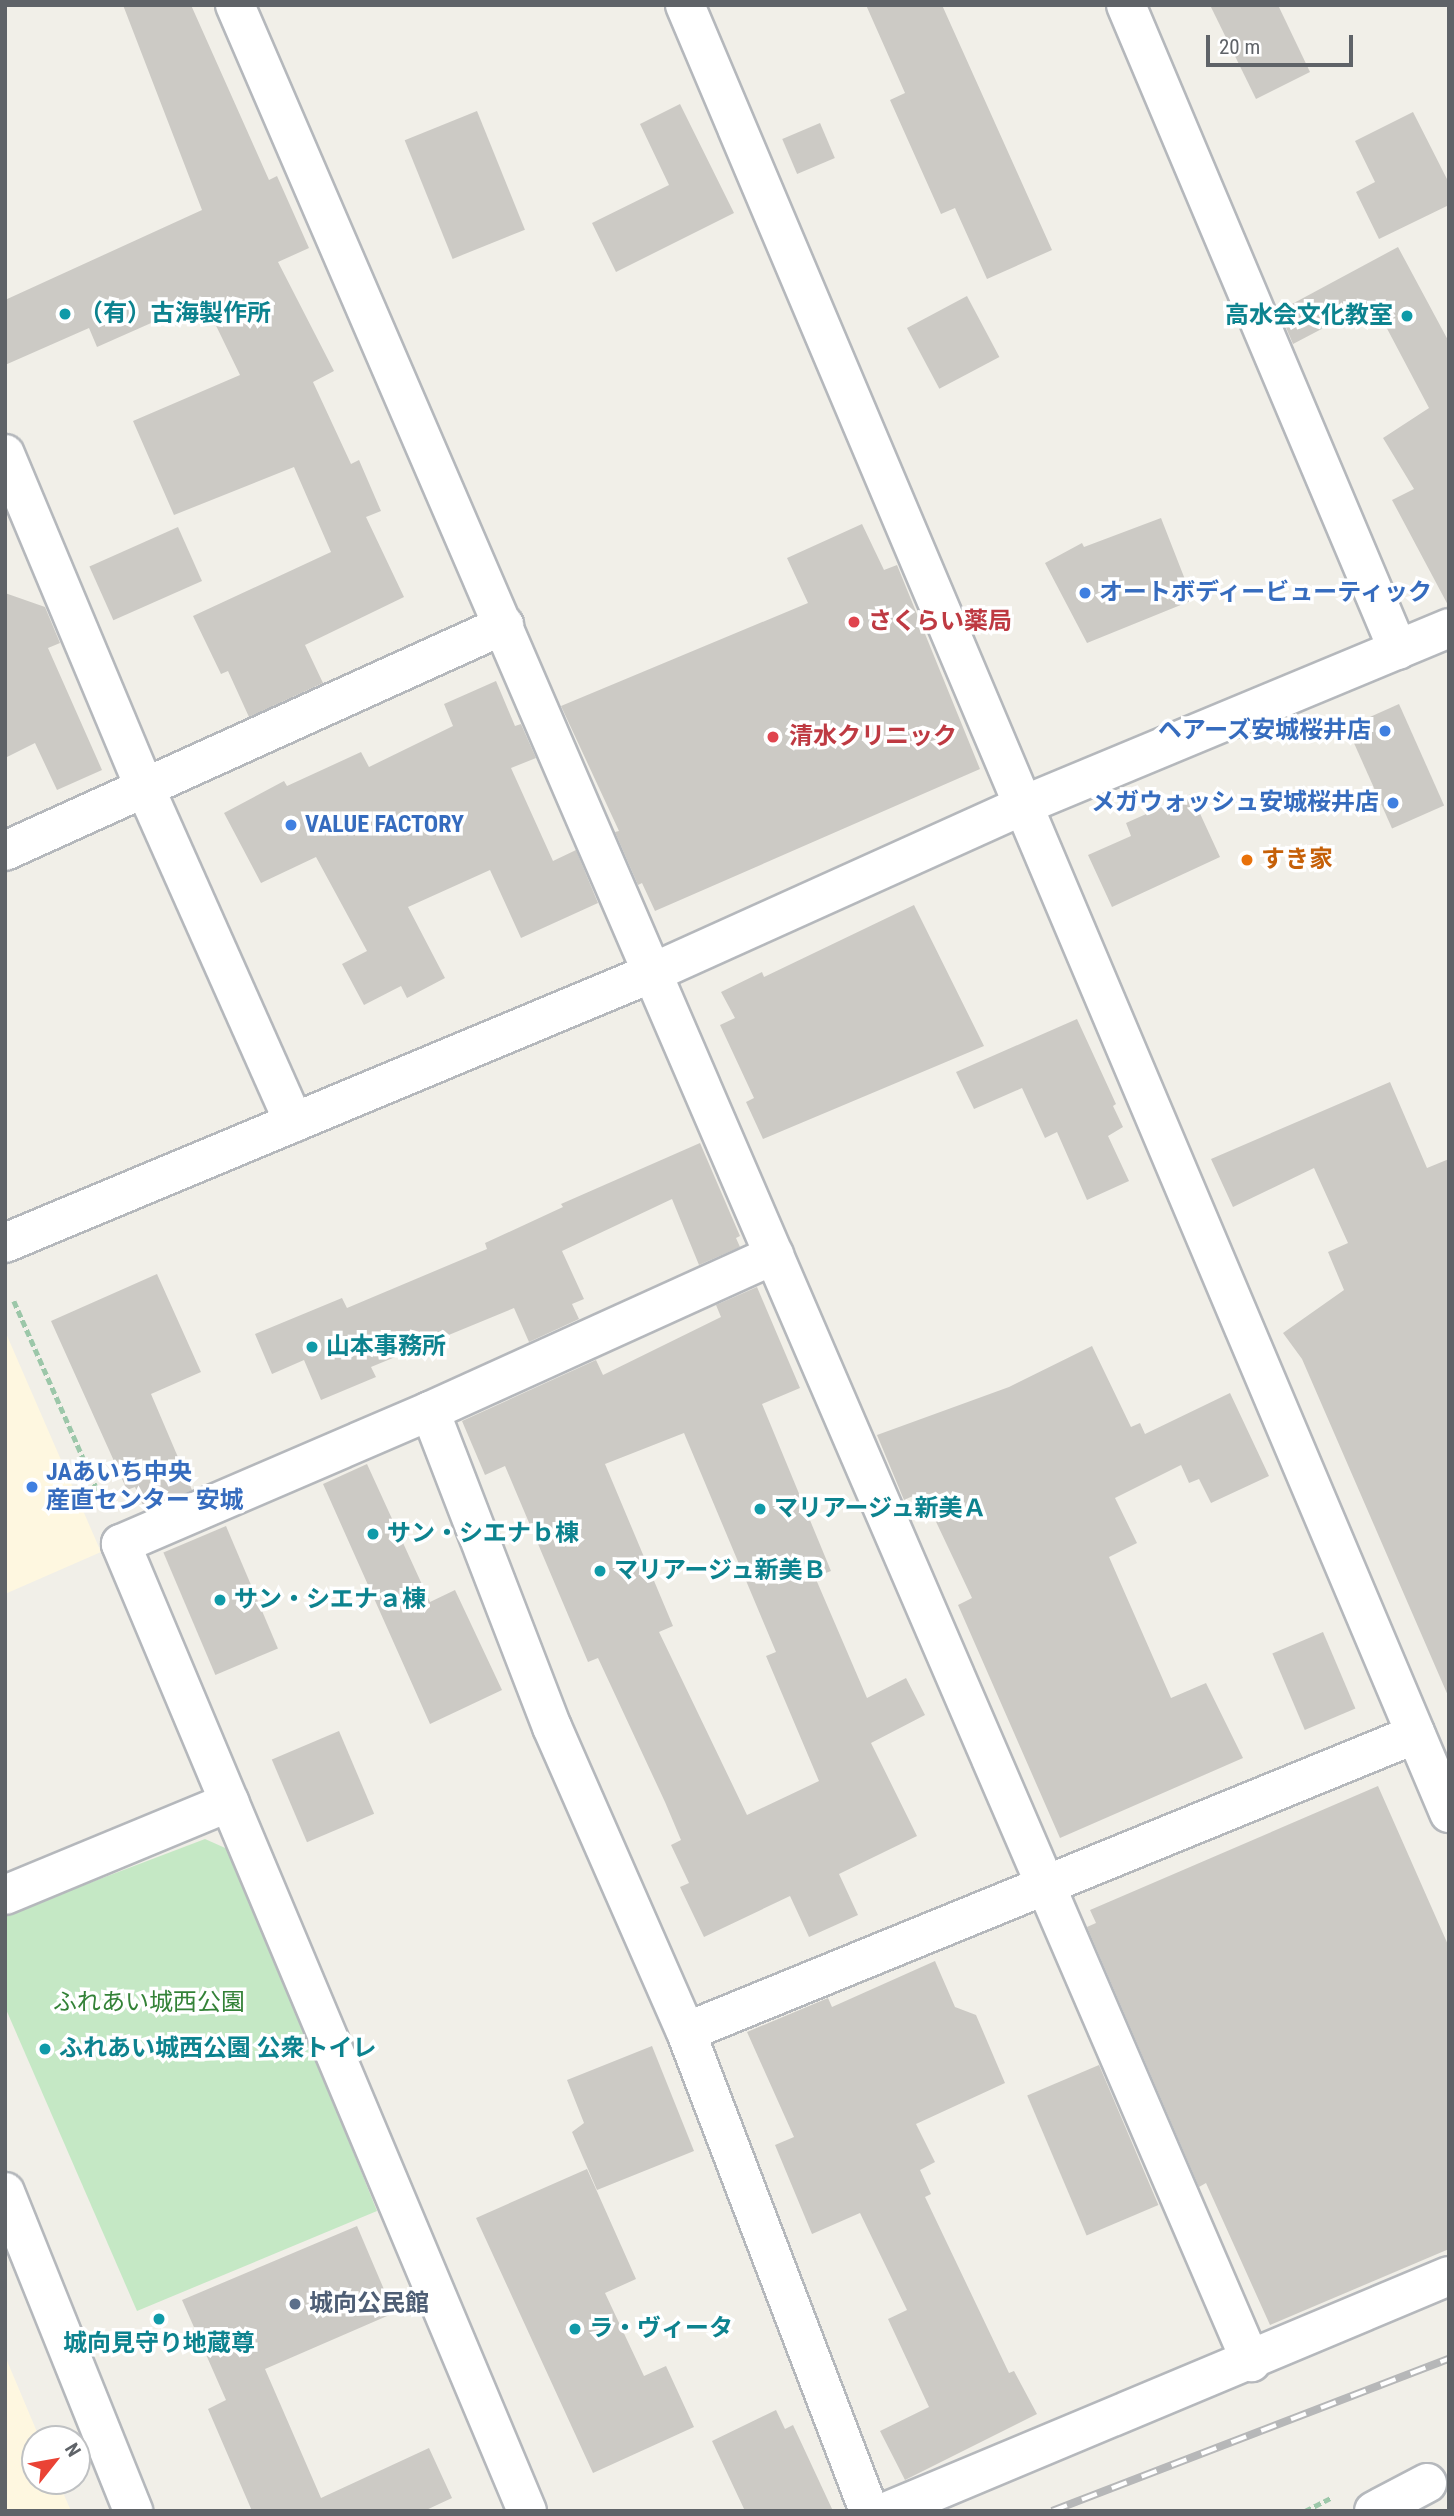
<!DOCTYPE html>
<meta charset="utf-8">
<style>
body{margin:0}
#map{position:relative;width:1454px;height:2516px;overflow:hidden;background:#f1efe8;font-family:"Roboto Condensed","Noto Sans JP",sans-serif}
div>[style]{position:absolute}
.commercial>*{inset:0;background:#fef7e0}
.green>*{inset:0;background:#c5e8c5}
.building>*{inset:0;background:#cccac5;transform-origin:0 0}
.path>*{height:4.5px;margin-top:-2.25px;transform-origin:0;background:repeating-linear-gradient(90deg,#9cc7a9 0 7px,transparent 0 10.5px)}
.roads{filter:drop-shadow(2px 0 #b5b8bc) drop-shadow(-2px 0 #b5b8bc) drop-shadow(0 2px #b5b8bc) drop-shadow(0 -2px #b5b8bc)}
.minor>*{height:38px;margin:-19px;padding:0 19px;transform-origin:19px;border-radius:19px;background:#fff}
.tertiary>*{height:38px;margin:-19px;padding:0 19px;transform-origin:19px;border-radius:19px;background:#fff}
.rail>*{height:8px;margin-top:-4px;transform-origin:0;background:repeating-linear-gradient(90deg,#fff 0 16px,#b6b7b8 0 32px);box-sizing:border-box;border-block:2px solid #b6b7b8}
.dots>*{width:19px;height:19px;translate:-50% -50%;box-sizing:border-box;border:4px solid #fff;border-radius:50%}
span{translate:-50% -50%;white-space:nowrap;text-align:center;line-height:1.15;-webkit-text-stroke:7px #fff;paint-order:stroke}
.culture-label{font-size:24px;color:#0d838f;font-weight:700}
.left{translate:0 -50%;text-align:left}
.right{translate:-100% -50%;text-align:right}
.shop-label{font-size:24px;color:#366cbe;font-weight:700}
.health-label{font-size:24px;color:#be3a42;font-weight:700}
.food-label{font-size:24px;color:#c56008;font-weight:700}
.park-label{font-size:24px;color:#348238}
.service-label{font-size:24px;color:#4e5e75;font-weight:700}
.frame{position:absolute;inset:0;border:7px solid #5f6368;pointer-events:none}
.north{position:absolute;left:21px;top:2425px;width:70px;height:70px;box-sizing:border-box;background:#fff;border:2px solid #bfc1c3;border-radius:50%;rotate:59deg;font-size:19px;font-weight:700;line-height:28px;text-align:center;color:#5f6368}
.north::after{content:'';display:block;margin:auto;width:24px;height:32px;background:#ea4335;clip-path:polygon(50% 0,100% 100%,50% 72%,0 100%)}
.scale{position:absolute;left:1206px;top:35px;width:147px;height:32px;box-sizing:border-box;border:4px solid #5f6368;border-top:0;padding-left:9px;font-size:21px;line-height:24px;white-space:nowrap;color:#5f6368;-webkit-text-stroke:5px #fff;paint-order:stroke}
</style>
<div id="map">
<div class="commercial">
<div style="clip-path:polygon(5px 1331px,101px 1552px,5px 1594px)"></div>
<div style="clip-path:polygon(5px 2356px,40px 2439px,35px 2439px,35px 2481px,58px 2481px,71px 2511px,5px 2511px)"></div>
</div>
<div class="green">
<div style="clip-path:polygon(205px 1839px,232px 1851px,377px 2211px,137px 2311px,5px 2007px,5px 1915px)"></div>
</div>
<div class="building">
<div style="clip-path:polygon(123px 5px,191px 5px,269px 180px,277px 176px,309px 248px,278px 262px,334px 371px,313px 382px,351px 464px,359px 460px,381px 511px,366px 517px,404px 597px,305px 645px,323px 683px,249px 717px,228px 671px,221px 674px,193px 616px,331px 552px,294px 467px,174px 515px,133px 421px,240px 375px,206px 305px,179px 318px,176px 312px,97px 347px,89px 328px,5px 365px,5px 300px,202px 210px)"></div>
<div style="clip-path:polygon(866px 5px,942px 5px,1052px 250px,987px 279px,955px 208px,941px 214px,890px 100px,905px 93px)"></div>
<div style="clip-path:polygon(1210px 5px,1278px 5px,1310px 72px,1256px 99px)"></div>
<div style="clip-path:polygon(680px 104px,734px 213px,616px 272px,592px 223px,669px 185px,640px 124px)"></div>
<div style="left:477px;top:111px;width:128px;height:78px;rotate:68deg"></div>
<div style="clip-path:polygon(1413px 112px,1449px 183px,1449px 205px,1379px 239px,1356px 192px,1375px 182px,1355px 141px)"></div>
<div style="left:820px;top:123px;width:38px;height:41px;rotate:67deg"></div>
<div style="clip-path:polygon(1398px 247px,1449px 342px,1449px 607px,1392px 500px,1414px 489px,1383px 438px,1429px 408px,1373px 302px,1293px 344px,1279px 311px)"></div>
<div style="left:967px;top:296px;width:69px;height:68px;rotate:62deg"></div>
<div style="clip-path:polygon(1161px 518px,1193px 600px,1087px 643px,1045px 563px,1082px 543px,1084px 547px)"></div>
<div style="clip-path:polygon(862px 524px,884px 570px,897px 565px,980px 769px,655px 911px,642px 883px,638px 885px,615px 832px,619px 831px,561px 706px,808px 603px,787px 558px)"></div>
<div style="left:178px;top:527px;width:59px;height:97px;rotate:66deg"></div>
<div style="clip-path:polygon(5px 593px,45px 607px,60px 643px,48px 648px,102px 770px,57px 790px,35px 743px,5px 758px)"></div>
<div style="clip-path:polygon(496px 681px,515px 726px,521px 724px,536px 758px,511px 768px,553px 861px,576px 850px,598px 903px,521px 938px,490px 870px,408px 907px,445px 978px,407px 998px,401px 986px,364px 1005px,342px 964px,367px 951px,316px 857px,261px 883px,224px 813px,284px 781px,287px 786px,361px 752px,369px 767px,453px 726px,444px 704px)"></div>
<div style="left:1399px;top:704px;width:111px;height:57px;rotate:66deg"></div>
<div style="clip-path:polygon(1191px 794px,1220px 857px,1112px 907px,1088px 855px,1131px 836px,1126px 823px)"></div>
<div style="clip-path:polygon(914px 905px,984px 1046px,763px 1139px,746px 1102px,754px 1098px,720px 1025px,735px 1018px,721px 992px,762px 972px,764px 977px)"></div>
<div style="clip-path:polygon(1077px 1019px,1116px 1104px,1113px 1106px,1123px 1127px,1108px 1136px,1129px 1181px,1087px 1200px,1057px 1132px,1045px 1138px,1022px 1088px,974px 1109px,956px 1072px)"></div>
<div style="clip-path:polygon(1390px 1082px,1427px 1168px,1449px 1159px,1449px 1698px,1302px 1359px,1283px 1333px,1344px 1290px,1328px 1252px,1348px 1243px,1314px 1168px,1233px 1207px,1211px 1159px)"></div>
<div style="clip-path:polygon(700px 1143px,740px 1236px,736px 1238px,740px 1247px,699px 1265px,672px 1199px,562px 1251px,584px 1299px,572px 1304px,579px 1319px,529px 1342px,514px 1308px,371px 1367px,376px 1377px,321px 1400px,304px 1360px,272px 1374px,255px 1334px,342px 1298px,347px 1308px,487px 1249px,485px 1243px,563px 1207px,561px 1204px)"></div>
<div style="clip-path:polygon(157px 1274px,201px 1372px,151px 1394px,192px 1490px,145px 1510px,135px 1487px,127px 1490px,51px 1321px)"></div>
<div style="clip-path:polygon(evenodd,757px 1287px,800px 1388px,762px 1404px,831px 1571px,815px 1577px,867px 1698px,906px 1678px,925px 1715px,871px 1743px,917px 1836px,839px 1874px,858px 1915px,809px 1937px,790px 1896px,704px 1937px,680px 1887px,689px 1883px,671px 1845px,681px 1840px,665px 1802px,598px 1658px,588px 1662px,505px 1466px,485px 1475px,462px 1421px,596px 1360px,603px 1375px,721px 1317px,716px 1305px,757px 1287px,684px 1433px,776px 1652px,766px 1656px,819px 1781px,747px 1815px,659px 1632px,673px 1626px,605px 1464px,684px 1433px)"></div>
<div style="clip-path:polygon(1092px 1346px,1131px 1427px,1140px 1423px,1145px 1434px,1230px 1393px,1269px 1476px,1211px 1503px,1199px 1479px,1189px 1483px,1181px 1465px,1115px 1498px,1137px 1543px,1109px 1557px,1171px 1698px,1206px 1683px,1243px 1758px,1060px 1838px,958px 1605px,972px 1598px,922px 1492px,904px 1500px,877px 1435px,1009px 1387px)"></div>
<div style="clip-path:polygon(367px 1464px,430px 1602px,455px 1590px,502px 1690px,430px 1724px,323px 1484px)"></div>
<div style="left:226px;top:1526px;width:133px;height:68px;rotate:67deg"></div>
<div style="left:1323px;top:1632px;width:83px;height:55px;rotate:67deg"></div>
<div style="left:339px;top:1731px;width:90px;height:73px;rotate:67deg"></div>
<div style="clip-path:polygon(1378px 1786px,1449px 1947px,1449px 2249px,1270px 2325px,1206px 2183px,1199px 2187px,1087px 1927px,1096px 1923px,1090px 1910px)"></div>
<div style="clip-path:polygon(935px 1961px,955px 2007px,976px 2015px,1005px 2083px,916px 2124px,935px 2162px,920px 2170px,931px 2194px,925px 2197px,1009px 2373px,1014px 2371px,1037px 2414px,905px 2480px,880px 2431px,929px 2407px,888px 2319px,907px 2310px,860px 2213px,812px 2234px,775px 2145px,794px 2137px,747px 2032px,828px 1998px,832px 2007px)"></div>
<div style="clip-path:polygon(652px 2046px,694px 2151px,597px 2190px,572px 2132px,584px 2123px,567px 2080px)"></div>
<div style="left:1099px;top:2065px;width:152px;height:78px;rotate:67deg"></div>
<div style="clip-path:polygon(587px 2169px,636px 2279px,605px 2293px,644px 2376px,666px 2366px,694px 2427px,593px 2473px,476px 2218px)"></div>
<div style="clip-path:polygon(357px 2226px,394px 2313px,265px 2369px,321px 2498px,429px 2448px,452px 2498px,424px 2511px,252px 2511px,208px 2409px,226px 2400px,182px 2300px)"></div>
<div style="clip-path:polygon(776px 2410px,785px 2429px,793px 2425px,833px 2511px,745px 2511px,712px 2441px)"></div>
</div>
<div class="path">
<div style="left:14px;top:1301px;width:223px;rotate:66.2deg"></div>
<div style="left:1305px;top:2511px;width:30px;rotate:-27deg"></div>
</div>
<div class="roads">
<div class="minor">
<div style="left:235px;top:5px;width:2567px;rotate:66.68deg"></div>
<div style="left:685px;top:5px;width:1963px;rotate:67.09deg"></div>
<div style="left:1126px;top:5px;width:700px;rotate:67.13deg"></div>
<div style="left:5px;top:454px;width:362px;rotate:67.3deg"></div>
<div style="left:145px;top:788px;width:366px;rotate:66deg"></div>
<div style="left:5px;top:851px;width:548px;rotate:-24.37deg"></div>
<div style="left:430px;top:1411px;width:339px;rotate:68.9deg"></div>
<div style="left:552px;top:1727px;width:333px;rotate:66.3deg"></div>
<div style="left:686px;top:2032px;width:513px;rotate:69.09deg"></div>
<div style="left:5px;top:1895px;width:243px;rotate:-22.5deg"></div>
<div style="left:686px;top:2032px;width:788px;rotate:-22.21deg"></div>
<div style="left:527px;top:2511px;width:1049px;rotate:-112.78deg"></div>
<div style="left:121px;top:1544px;width:336px;rotate:-23.3deg"></div>
<div style="left:430px;top:1411px;width:378px;rotate:-24.4deg"></div>
<div style="left:888px;top:2511px;width:608px;rotate:-22.73deg"></div>
<div style="left:1374px;top:2511px;width:60px;rotate:-27.8deg"></div>
</div>
<div class="tertiary">
<div style="left:5px;top:1243px;width:703px;rotate:-22.66deg"></div>
<div style="left:654px;top:972px;width:406px;rotate:-24.3deg"></div>
<div style="left:1024px;top:805px;width:460px;rotate:-22.6deg"></div>
<div style="left:5px;top:2192px;width:344px;rotate:68.1deg"></div>
</div>
</div>
<div class="rail">
<div style="left:1052px;top:2511px;width:425px;rotate:-21deg"></div>
</div>
<div class="dots">
<div style="left:65px;top:314px;background:#0f9aa8"></div>
<div style="left:1407px;top:316px;background:#0f9aa8"></div>
<div style="left:1085px;top:593px;background:#3f7fe0"></div>
<div style="left:854px;top:622px;background:#e0444e"></div>
<div style="left:1385px;top:731px;background:#3f7fe0"></div>
<div style="left:773px;top:737px;background:#e0444e"></div>
<div style="left:1393px;top:803px;background:#3f7fe0"></div>
<div style="left:291px;top:825px;background:#3f7fe0"></div>
<div style="left:1247px;top:860px;background:#e8710a"></div>
<div style="left:312px;top:1347px;background:#0f9aa8"></div>
<div style="left:32px;top:1487px;background:#3f7fe0"></div>
<div style="left:760px;top:1509px;background:#0f9aa8"></div>
<div style="left:373px;top:1534px;background:#0f9aa8"></div>
<div style="left:600px;top:1571px;background:#0f9aa8"></div>
<div style="left:220px;top:1600px;background:#0f9aa8"></div>
<div style="left:45px;top:2049px;background:#0f9aa8"></div>
<div style="left:295px;top:2304px;background:#5c6f8a"></div>
<div style="left:159px;top:2319px;background:#0f9aa8"></div>
<div style="left:575px;top:2329px;background:#0f9aa8"></div>
</div>
<div class="culture-label">
<span class="left" style="left:79px;top:314px">（有）古海製作所</span>
<span class="right" style="left:1393px;top:316px">高水会文化教室</span>
<span class="left" style="left:326px;top:1347px">山本事務所</span>
<span class="left" style="left:774px;top:1509px">マリアージュ新美Ａ</span>
<span class="left" style="left:387px;top:1534px">サン・シエナｂ棟</span>
<span class="left" style="left:614px;top:1571px">マリアージュ新美Ｂ</span>
<span class="left" style="left:234px;top:1600px">サン・シエナａ棟</span>
<span class="left" style="left:59px;top:2049px">ふれあい城西公園 公衆トイレ</span>
<span class="left" style="left:589px;top:2329px">ラ・ヴィータ</span>
<span style="left:159px;top:2344px">城向見守り地蔵尊</span>
</div>
<div class="shop-label">
<span class="left" style="left:1099px;top:593px">オートボディービューティック</span>
<span class="right" style="left:1371px;top:731px">ヘアーズ安城桜井店</span>
<span class="right" style="left:1379px;top:803px">メガウォッシュ安城桜井店</span>
<span class="left" style="left:305px;top:825px">VALUE FACTORY</span>
<span class="left" style="left:46px;top:1487px">JAあいち中央<br>産直センター 安城</span>
</div>
<div class="health-label">
<span class="left" style="left:868px;top:622px">さくらい薬局</span>
<span class="left" style="left:789px;top:737px">清水クリニック</span>
</div>
<div class="food-label">
<span class="left" style="left:1261px;top:860px">すき家</span>
</div>
<div class="park-label">
<span style="left:149px;top:2003px">ふれあい城西公園</span>
</div>
<div class="service-label">
<span class="left" style="left:309px;top:2304px">城向公民館</span>
</div>
<div class="frame"></div>
<div class="north">N</div>
<div class="scale">20 m</div>
</div>
